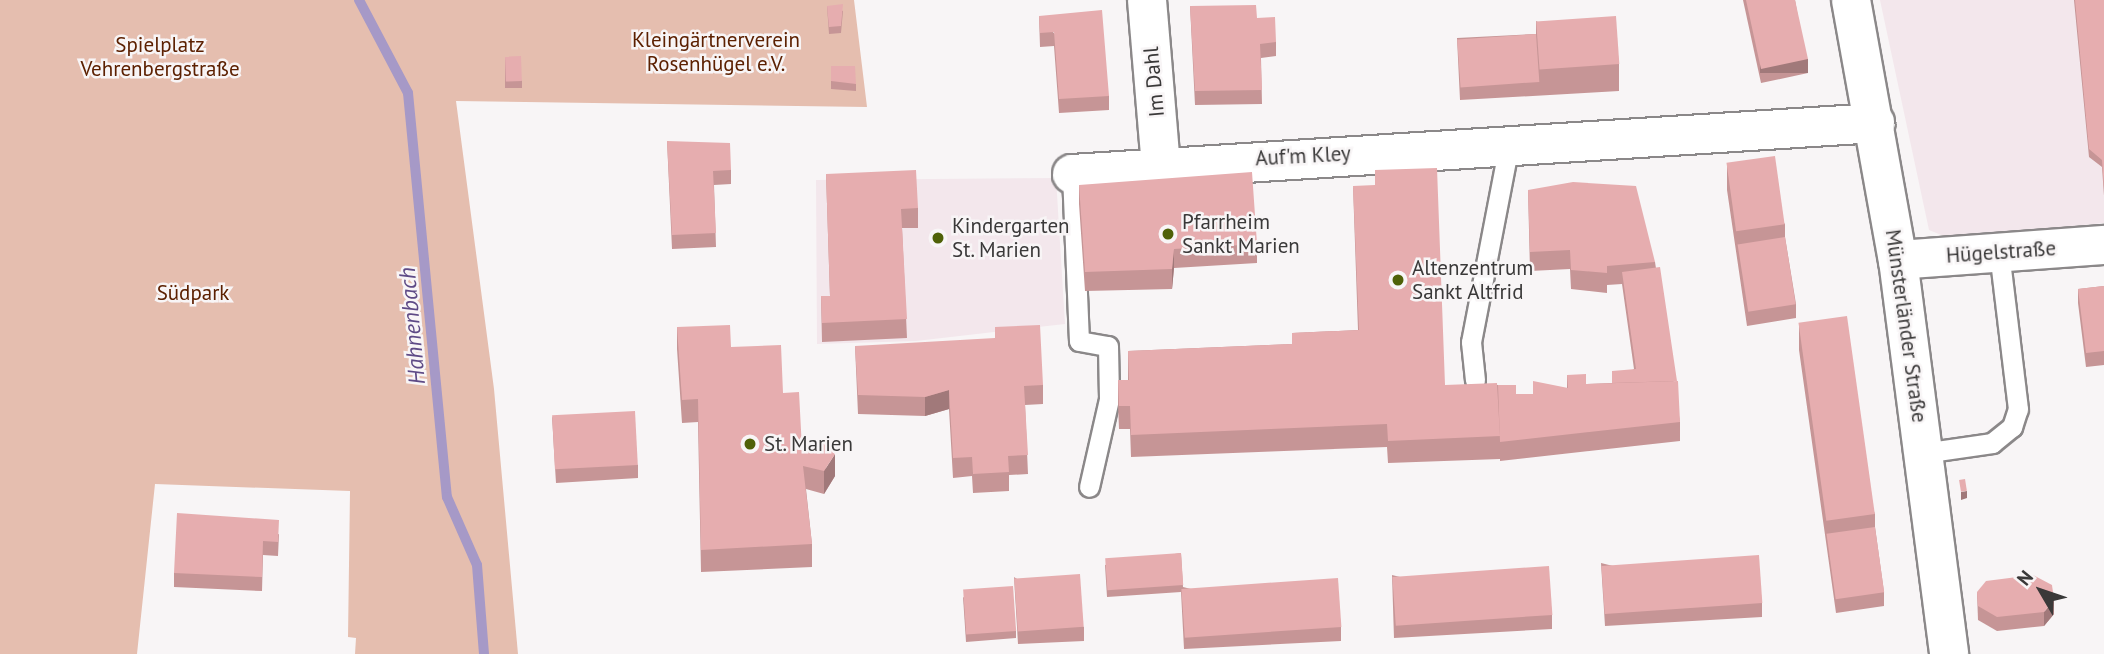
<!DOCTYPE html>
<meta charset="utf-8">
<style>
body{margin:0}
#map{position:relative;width:2104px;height:654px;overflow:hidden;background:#f8f5f6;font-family:"PT Sans",sans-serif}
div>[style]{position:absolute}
.built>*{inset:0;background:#f3e7ec}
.green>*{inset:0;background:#e5beaf}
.stream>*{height:10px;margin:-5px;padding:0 5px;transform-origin:5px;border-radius:5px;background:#a699c7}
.roads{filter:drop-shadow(2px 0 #8b8889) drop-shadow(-2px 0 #8b8889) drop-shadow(0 2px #8b8889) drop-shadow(0 -2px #8b8889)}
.service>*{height:19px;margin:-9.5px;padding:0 9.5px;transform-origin:9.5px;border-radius:9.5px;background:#fff}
.minor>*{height:38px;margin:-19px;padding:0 19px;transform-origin:19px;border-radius:19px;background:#fff}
.wall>*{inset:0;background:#c69596}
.shaded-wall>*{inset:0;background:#a1797a;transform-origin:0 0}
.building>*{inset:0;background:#e6adaf;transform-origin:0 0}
.dots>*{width:19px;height:19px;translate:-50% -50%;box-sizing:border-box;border:4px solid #f8f5f6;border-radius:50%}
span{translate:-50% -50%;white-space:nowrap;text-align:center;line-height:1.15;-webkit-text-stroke:5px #f8f5f6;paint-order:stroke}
.park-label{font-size:21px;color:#5c2001}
.street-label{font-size:21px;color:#3a3939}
.poi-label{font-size:21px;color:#3a3939}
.left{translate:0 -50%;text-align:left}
.water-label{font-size:23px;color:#5e4a86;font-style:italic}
.north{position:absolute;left:2006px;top:556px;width:70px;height:70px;-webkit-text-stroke:5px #f8f5f6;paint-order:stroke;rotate:309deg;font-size:19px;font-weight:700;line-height:28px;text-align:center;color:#3a3939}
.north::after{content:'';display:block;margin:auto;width:24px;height:32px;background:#3a3939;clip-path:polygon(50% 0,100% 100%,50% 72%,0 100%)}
</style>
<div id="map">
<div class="built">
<div style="clip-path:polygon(1880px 0,2104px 0,2104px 223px,1949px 238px,1929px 230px)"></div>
<div style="clip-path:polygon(1056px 178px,1065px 324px,916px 341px,817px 344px,816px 180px)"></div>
</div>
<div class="green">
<div style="clip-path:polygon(0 0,854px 0,867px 107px,456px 101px,494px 389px,518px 654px,355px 654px,356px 638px,348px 637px,350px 491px,155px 484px,137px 654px,0 654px)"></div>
</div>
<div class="stream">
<div style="left:359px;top:0;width:105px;rotate:62.2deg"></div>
<div style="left:408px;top:93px;width:406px;rotate:84.5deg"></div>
<div style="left:447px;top:497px;width:74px;rotate:66.2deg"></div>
<div style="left:477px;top:565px;width:89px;rotate:85.5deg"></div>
</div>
<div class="roads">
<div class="service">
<div style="left:1072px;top:174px;width:167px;rotate:87.6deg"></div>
<div style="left:1079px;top:341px;width:29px;rotate:10deg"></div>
<div style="left:1108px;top:346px;width:53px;rotate:88.9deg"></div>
<div style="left:1109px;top:399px;width:90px;rotate:102.8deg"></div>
<div style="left:1475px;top:380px;width:38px;rotate:-96deg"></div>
<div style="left:1471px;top:342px;width:202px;rotate:-79.1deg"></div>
<div style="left:1923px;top:453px;width:70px;rotate:-8.2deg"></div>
<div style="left:1992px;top:443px;width:26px;rotate:-39deg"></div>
<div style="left:2012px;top:427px;width:19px;rotate:-72deg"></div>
<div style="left:2018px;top:409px;width:158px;rotate:-96.9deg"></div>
</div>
<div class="minor">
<div style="left:1147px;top:0;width:166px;rotate:85.2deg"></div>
<div style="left:1851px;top:0;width:264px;rotate:79.8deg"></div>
<div style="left:1898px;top:260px;width:397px;rotate:82.6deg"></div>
<div style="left:1072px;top:174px;width:805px;rotate:-3.63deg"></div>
<div style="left:1898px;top:260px;width:207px;rotate:-4.2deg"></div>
</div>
</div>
<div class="wall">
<div style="clip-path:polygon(1743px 0,1795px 0,1808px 73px,1761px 83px)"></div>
<div style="clip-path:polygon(2074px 0,2104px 0,2104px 196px,2102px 167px,2089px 157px)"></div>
<div style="clip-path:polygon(827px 6px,843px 11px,841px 33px,829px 34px)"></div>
<div style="clip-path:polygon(1190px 6px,1276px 42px,1276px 56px,1261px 58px,1262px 104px,1195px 105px)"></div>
<div style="clip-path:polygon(1039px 16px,1109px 96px,1109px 110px,1059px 113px,1054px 46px,1040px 47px)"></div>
<div style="clip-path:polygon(1536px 21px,1619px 64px,1619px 91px,1460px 100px,1457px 38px,1536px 34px)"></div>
<div style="clip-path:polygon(505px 57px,522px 81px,522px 88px,505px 88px)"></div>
<div style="clip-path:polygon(831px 66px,856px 84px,856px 91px,831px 89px)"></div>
<div style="clip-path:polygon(667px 141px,731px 170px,731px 184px,714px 185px,716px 247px,672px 249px)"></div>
<div style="clip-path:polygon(1727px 163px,1785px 224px,1785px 237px,1796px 304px,1796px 318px,1747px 326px,1727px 190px)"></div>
<div style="clip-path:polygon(826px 174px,918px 208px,918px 228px,902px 228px,907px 338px,822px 342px,821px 296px,830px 296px)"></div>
<div style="clip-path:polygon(1079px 185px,1257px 244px,1257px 263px,1174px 268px,1172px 289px,1085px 291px,1079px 204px)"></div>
<div style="clip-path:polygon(1353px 186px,1445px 385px,1498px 385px,1516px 394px,1533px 394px,1567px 388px,1567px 375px,1586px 384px,1612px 383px,1634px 369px,1622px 284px,1607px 285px,1607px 293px,1571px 289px,1570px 269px,1530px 271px,1528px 190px,1655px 262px,1680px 422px,1680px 441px,1500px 461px,1500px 459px,1388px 463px,1387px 447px,1131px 457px,1130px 429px,1119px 429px,1118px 403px,1118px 380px,1128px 380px,1128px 351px,1292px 344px,1292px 333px,1358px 330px)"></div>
<div style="clip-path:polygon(2104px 286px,2104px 365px,2086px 367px,2078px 303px,2078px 289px)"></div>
<div style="clip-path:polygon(1799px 323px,1875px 514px,1875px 527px,1884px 592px,1884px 606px,1836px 613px,1799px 350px)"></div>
<div style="clip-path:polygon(677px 327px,731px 347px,783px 393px,802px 449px,835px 476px,824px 494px,806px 489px,812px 544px,812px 567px,701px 572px,698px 422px,682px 423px,677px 349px)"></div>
<div style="clip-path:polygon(855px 346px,1043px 385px,1043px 404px,1025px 405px,1028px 474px,1009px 475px,1009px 491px,973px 493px,972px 476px,953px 478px,949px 409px,925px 416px,858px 414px)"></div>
<div style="clip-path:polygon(552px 417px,638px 465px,638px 478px,556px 483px)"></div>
<div style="clip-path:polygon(279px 534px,278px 556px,263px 555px,262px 591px,174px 587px,174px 573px)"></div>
<div style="clip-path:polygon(1181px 553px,1183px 587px,1341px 627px,1341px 641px,1184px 649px,1181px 592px,1107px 597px,1105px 565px)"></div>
<div style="clip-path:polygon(1601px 563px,1762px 603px,1762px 617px,1605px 626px)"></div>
<div style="clip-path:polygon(1392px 575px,1552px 615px,1552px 629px,1394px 638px)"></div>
<div style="clip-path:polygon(1014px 577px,1084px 627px,1084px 641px,1018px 644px)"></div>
<div style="clip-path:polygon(1977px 592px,2054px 614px,2044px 626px,1997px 631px,1978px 620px)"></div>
<div style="clip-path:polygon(963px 597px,1016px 631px,1016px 638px,966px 642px)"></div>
</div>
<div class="shaded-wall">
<div style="left:1808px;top:59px;width:14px;height:48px;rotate:90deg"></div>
<div style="clip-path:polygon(1174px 249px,1174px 268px,1172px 289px,1172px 269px)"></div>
<div style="clip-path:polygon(949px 390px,949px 409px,925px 416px,925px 397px)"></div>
<div style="clip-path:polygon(835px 454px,835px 476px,824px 494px,824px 471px)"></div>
<div style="clip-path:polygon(1967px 491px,1967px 498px,1961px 500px,1961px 492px)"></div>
<div style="clip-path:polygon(2054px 600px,2054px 614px,2044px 626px,2044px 612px)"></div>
</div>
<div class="building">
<div style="clip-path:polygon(1746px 0,1795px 0,1808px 59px,1761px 69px)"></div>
<div style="clip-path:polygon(2075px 0,2104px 0,2104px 188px,2102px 160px,2089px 149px)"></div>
<div style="clip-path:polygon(843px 4px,841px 26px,829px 27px,827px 6px)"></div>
<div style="clip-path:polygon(1256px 5px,1257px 18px,1275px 17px,1276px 42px,1260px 44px,1262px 90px,1195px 91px,1190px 6px)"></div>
<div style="clip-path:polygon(1102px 10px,1109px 96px,1059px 99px,1054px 32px,1040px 33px,1039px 16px)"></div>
<div style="left:1616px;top:16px;width:48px;height:80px;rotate:86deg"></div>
<div style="left:1536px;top:34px;width:48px;height:79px;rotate:86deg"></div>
<div style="left:521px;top:56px;width:25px;height:16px;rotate:88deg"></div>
<div style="clip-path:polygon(831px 66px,855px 66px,856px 84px,831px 81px)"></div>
<div style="clip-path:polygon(667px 141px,730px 143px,731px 170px,713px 171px,716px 233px,672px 235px)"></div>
<div style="left:1775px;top:156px;width:69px;height:49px;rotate:82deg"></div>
<div style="clip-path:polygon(1437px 168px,1445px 385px,1497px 383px,1500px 436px,1388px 441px,1387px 424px,1131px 435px,1130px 406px,1119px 406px,1118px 380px,1129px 380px,1128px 351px,1292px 344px,1292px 333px,1359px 330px,1353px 186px,1375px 185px,1375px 170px)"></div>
<div style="clip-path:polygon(916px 170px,918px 208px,901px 209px,907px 319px,822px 323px,821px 296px,830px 296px,826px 174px)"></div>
<div style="clip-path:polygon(1252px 172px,1257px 244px,1174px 249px,1172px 269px,1085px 272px,1079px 185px)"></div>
<div style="clip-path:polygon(1573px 182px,1636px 186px,1655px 262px,1607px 266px,1607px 273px,1571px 270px,1570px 250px,1530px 252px,1528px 190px)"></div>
<div style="left:1785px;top:237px;width:68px;height:48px;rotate:81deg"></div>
<div style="clip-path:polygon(1660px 267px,1677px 381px,1612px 383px,1612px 371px,1636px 369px,1622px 272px)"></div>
<div style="clip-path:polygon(2104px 286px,2104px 351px,2086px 353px,2078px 289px)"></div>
<div style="left:1847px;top:316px;width:200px;height:49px;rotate:82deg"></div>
<div style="clip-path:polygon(730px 325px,731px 347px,781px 345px,783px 393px,799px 392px,802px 449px,823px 443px,835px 454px,824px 471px,803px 466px,812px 544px,701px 550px,698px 399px,682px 400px,677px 327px)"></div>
<div style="clip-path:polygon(1040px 325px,1043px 385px,1024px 386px,1028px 455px,1008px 456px,1009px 472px,973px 474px,972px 457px,953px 458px,949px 390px,925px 397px,858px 395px,855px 346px,995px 338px,995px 327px)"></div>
<div style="clip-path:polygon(1586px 374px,1586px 384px,1678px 381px,1680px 422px,1500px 442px,1498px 385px,1516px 385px,1516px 394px,1533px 394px,1533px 381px,1568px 388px,1567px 375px)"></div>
<div style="left:635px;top:411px;width:54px;height:83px;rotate:87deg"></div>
<div style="left:1965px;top:479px;width:12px;height:6px;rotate:81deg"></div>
<div style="clip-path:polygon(177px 513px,279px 520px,278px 542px,263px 541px,262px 577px,174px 573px)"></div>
<div style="left:1875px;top:527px;width:66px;height:49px;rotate:82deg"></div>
<div style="left:1181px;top:553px;width:32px;height:76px;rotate:86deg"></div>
<div style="left:1759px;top:555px;width:48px;height:158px;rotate:86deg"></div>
<div style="left:1549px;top:566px;width:49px;height:157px;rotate:86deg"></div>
<div style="left:1080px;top:574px;width:53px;height:66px;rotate:86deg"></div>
<div style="clip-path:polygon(2033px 575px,2052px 585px,2054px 600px,2044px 612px,1997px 617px,1978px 606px,1977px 592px,1986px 581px)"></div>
<div style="left:1338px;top:578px;width:49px;height:157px;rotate:86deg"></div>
<div style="left:1013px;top:586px;width:45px;height:50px;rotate:86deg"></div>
</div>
<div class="dots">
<div style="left:1168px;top:234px;background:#4f6108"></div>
<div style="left:938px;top:238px;background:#4f6108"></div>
<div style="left:1398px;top:280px;background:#4f6108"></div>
<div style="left:750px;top:444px;background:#4f6108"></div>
</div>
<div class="park-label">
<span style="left:716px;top:52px">Kleingärtnerverein<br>Rosenhügel e.V.</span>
<span style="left:160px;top:57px">Spielplatz<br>Vehrenbergstraße</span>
<span style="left:193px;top:293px">Südpark</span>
</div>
<div class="street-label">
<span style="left:1154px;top:82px;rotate:-95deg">Im Dahl</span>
<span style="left:1303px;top:156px;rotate:-3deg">Auf'm Kley</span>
<span style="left:2001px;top:252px;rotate:-4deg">Hügelstraße</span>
<span style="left:1906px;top:326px;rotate:82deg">Münsterländer Straße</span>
</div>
<div class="poi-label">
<span class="left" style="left:1182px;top:234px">Pfarrheim<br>Sankt Marien</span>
<span class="left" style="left:952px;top:238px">Kindergarten<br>St. Marien</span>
<span class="left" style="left:1412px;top:280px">Altenzentrum<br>Sankt Altfrid</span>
<span class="left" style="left:764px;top:444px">St. Marien</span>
</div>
<div class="water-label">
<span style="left:412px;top:326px;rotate:-95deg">Hahnenbach</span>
</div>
<div class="north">N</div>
</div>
